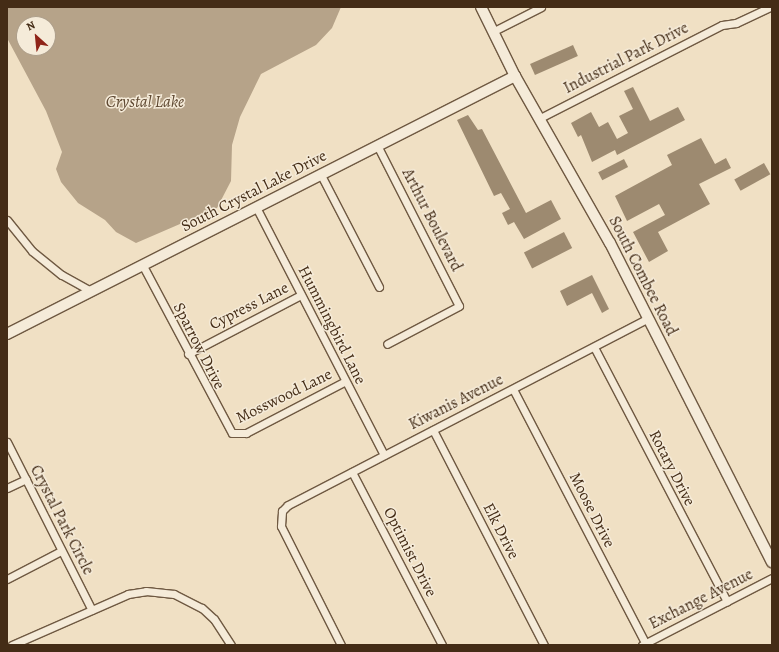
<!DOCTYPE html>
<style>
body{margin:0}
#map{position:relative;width:779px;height:652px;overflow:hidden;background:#f0e0c4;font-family:Alegreya,serif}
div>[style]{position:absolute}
.water>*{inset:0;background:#b6a389}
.building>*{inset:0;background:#9d8a70;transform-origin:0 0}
.roads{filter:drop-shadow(1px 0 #6f5942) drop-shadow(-1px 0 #6f5942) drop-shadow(0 1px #6f5942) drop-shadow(0 -1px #6f5942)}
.street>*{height:7px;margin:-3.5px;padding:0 3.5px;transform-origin:3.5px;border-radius:3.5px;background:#f5ebd9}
.secondary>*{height:10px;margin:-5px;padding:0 5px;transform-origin:5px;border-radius:5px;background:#f5ebd9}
span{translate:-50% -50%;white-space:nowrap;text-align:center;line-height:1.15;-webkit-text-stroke:3px #f5ebd9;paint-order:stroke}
.street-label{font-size:16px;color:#442c16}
.water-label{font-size:17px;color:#604a33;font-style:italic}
.frame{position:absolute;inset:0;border:8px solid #442c16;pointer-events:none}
.north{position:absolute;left:16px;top:16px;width:40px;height:40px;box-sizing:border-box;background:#f5ebd9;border:1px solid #ae9f8b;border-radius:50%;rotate:333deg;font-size:11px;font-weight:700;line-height:16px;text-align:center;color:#442c16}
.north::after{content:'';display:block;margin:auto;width:14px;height:18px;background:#8f2418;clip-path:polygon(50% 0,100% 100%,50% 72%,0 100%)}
</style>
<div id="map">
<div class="water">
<div style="clip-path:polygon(evenodd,7px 7px,341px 7px,332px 28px,316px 45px,261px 74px,240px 117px,232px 145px,231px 181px,217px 208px,136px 243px,116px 232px,105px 220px,78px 203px,61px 182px,56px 169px,62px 152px,46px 111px,7px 38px,7px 7px,24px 24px,48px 24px,48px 48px,24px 48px,24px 24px)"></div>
</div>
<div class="building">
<div style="left:573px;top:45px;width:12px;height:47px;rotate:66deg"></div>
<div style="clip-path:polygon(633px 87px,650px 121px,678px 107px,685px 120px,617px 155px,615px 150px,592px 162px,581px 135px,578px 137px,571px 123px,591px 112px,599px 127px,608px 122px,617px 139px,628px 133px,619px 116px,633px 109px,624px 91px)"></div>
<div style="clip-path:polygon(468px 115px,478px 130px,482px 129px,526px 213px,551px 200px,561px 219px,524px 239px,514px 222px,508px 225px,502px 213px,510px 209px,501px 193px,494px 196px,457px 120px)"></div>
<div style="clip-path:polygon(701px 138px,715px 164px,726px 158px,731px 168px,699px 184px,710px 204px,658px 232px,668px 251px,649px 262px,633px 232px,665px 215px,659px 204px,627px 221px,615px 196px,672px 165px,667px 155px)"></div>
<div style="left:624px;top:159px;width:9px;height:29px;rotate:63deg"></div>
<div style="left:764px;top:163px;width:13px;height:34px;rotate:61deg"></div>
<div style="left:564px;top:232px;width:18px;height:45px;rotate:63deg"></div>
<div style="clip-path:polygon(592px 275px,609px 309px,602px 313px,592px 293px,567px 306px,560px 291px)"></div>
</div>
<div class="roads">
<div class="street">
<div style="left:492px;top:32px;width:55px;rotate:-27deg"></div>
<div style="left:540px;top:118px;width:204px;rotate:-27.1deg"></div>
<div style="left:722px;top:25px;width:14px;rotate:-8deg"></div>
<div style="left:736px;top:23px;width:38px;rotate:-25deg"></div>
<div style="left:378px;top:147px;width:178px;rotate:63deg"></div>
<div style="left:459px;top:306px;width:81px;rotate:152.2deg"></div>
<div style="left:321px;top:175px;width:126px;rotate:62.6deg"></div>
<div style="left:256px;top:207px;width:279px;rotate:62.7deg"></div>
<div style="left:7px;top:220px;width:40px;rotate:51deg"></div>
<div style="left:32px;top:251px;width:38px;rotate:39deg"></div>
<div style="left:62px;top:275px;width:33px;rotate:29deg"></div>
<div style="left:142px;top:264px;width:191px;rotate:62deg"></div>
<div style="left:232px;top:433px;width:14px"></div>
<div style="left:246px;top:433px;width:110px;rotate:-27.5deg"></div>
<div style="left:594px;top:347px;width:287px;rotate:62.4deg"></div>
<div style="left:188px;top:354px;width:127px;rotate:-27.6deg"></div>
<div style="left:513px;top:389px;width:286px;rotate:62.5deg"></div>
<div style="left:433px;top:430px;width:242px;rotate:62.7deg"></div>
<div style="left:7px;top:442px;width:188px;rotate:63.2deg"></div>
<div style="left:352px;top:472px;width:195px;rotate:62.5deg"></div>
<div style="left:7px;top:488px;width:21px;rotate:-25deg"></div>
<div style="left:7px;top:579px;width:61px;rotate:-27.4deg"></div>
<div style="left:12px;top:645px;width:127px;rotate:-23.7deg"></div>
<div style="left:128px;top:594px;width:18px;rotate:-9deg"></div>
<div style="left:146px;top:591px;width:28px;rotate:6deg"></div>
<div style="left:174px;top:594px;width:31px;rotate:27deg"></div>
<div style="left:202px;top:608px;width:16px;rotate:43deg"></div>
<div style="left:214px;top:619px;width:31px;rotate:57deg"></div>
<div style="left:341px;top:645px;width:133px;rotate:-116.8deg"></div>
<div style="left:281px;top:526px;width:15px;rotate:-86deg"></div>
<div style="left:282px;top:511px;width:8px;rotate:-45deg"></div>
<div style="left:288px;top:505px;width:404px;rotate:-27.4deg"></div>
<div style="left:642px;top:645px;width:146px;rotate:-27.3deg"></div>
</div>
<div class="secondary">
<div style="left:481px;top:7px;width:77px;rotate:63.8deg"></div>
<div style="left:515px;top:76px;width:192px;rotate:60.4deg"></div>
<div style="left:610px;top:243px;width:358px;rotate:63.1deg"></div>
<div style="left:7px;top:334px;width:570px;rotate:-26.92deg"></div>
</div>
</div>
<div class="street-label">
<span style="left:626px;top:58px;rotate:-27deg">Industrial Park Drive</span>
<span style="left:254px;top:191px;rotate:-27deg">South Crystal Lake Drive</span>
<span style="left:432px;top:220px;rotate:63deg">Arthur Boulevard</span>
<span style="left:643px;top:276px;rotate:63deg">South Combee Road</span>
<span style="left:249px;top:306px;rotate:-27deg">Cypress Lane</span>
<span style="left:332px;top:325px;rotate:63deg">Hummingbird Lane</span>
<span style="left:199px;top:346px;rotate:63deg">Sparrow Drive</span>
<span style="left:284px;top:396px;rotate:-26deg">Mosswood Lane</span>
<span style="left:456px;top:402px;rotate:-27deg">Kiwanis Avenue</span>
<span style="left:672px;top:468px;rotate:63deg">Rotary Drive</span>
<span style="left:592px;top:510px;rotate:63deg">Moose Drive</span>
<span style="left:62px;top:520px;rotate:63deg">Crystal Park Circle</span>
<span style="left:501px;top:531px;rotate:63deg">Elk Drive</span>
<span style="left:410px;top:552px;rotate:63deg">Optimist Drive</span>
<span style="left:701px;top:599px;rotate:-27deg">Exchange Avenue</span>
</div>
<div class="water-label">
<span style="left:145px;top:102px">Crystal Lake</span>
</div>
<div class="frame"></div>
<div class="north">N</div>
</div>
